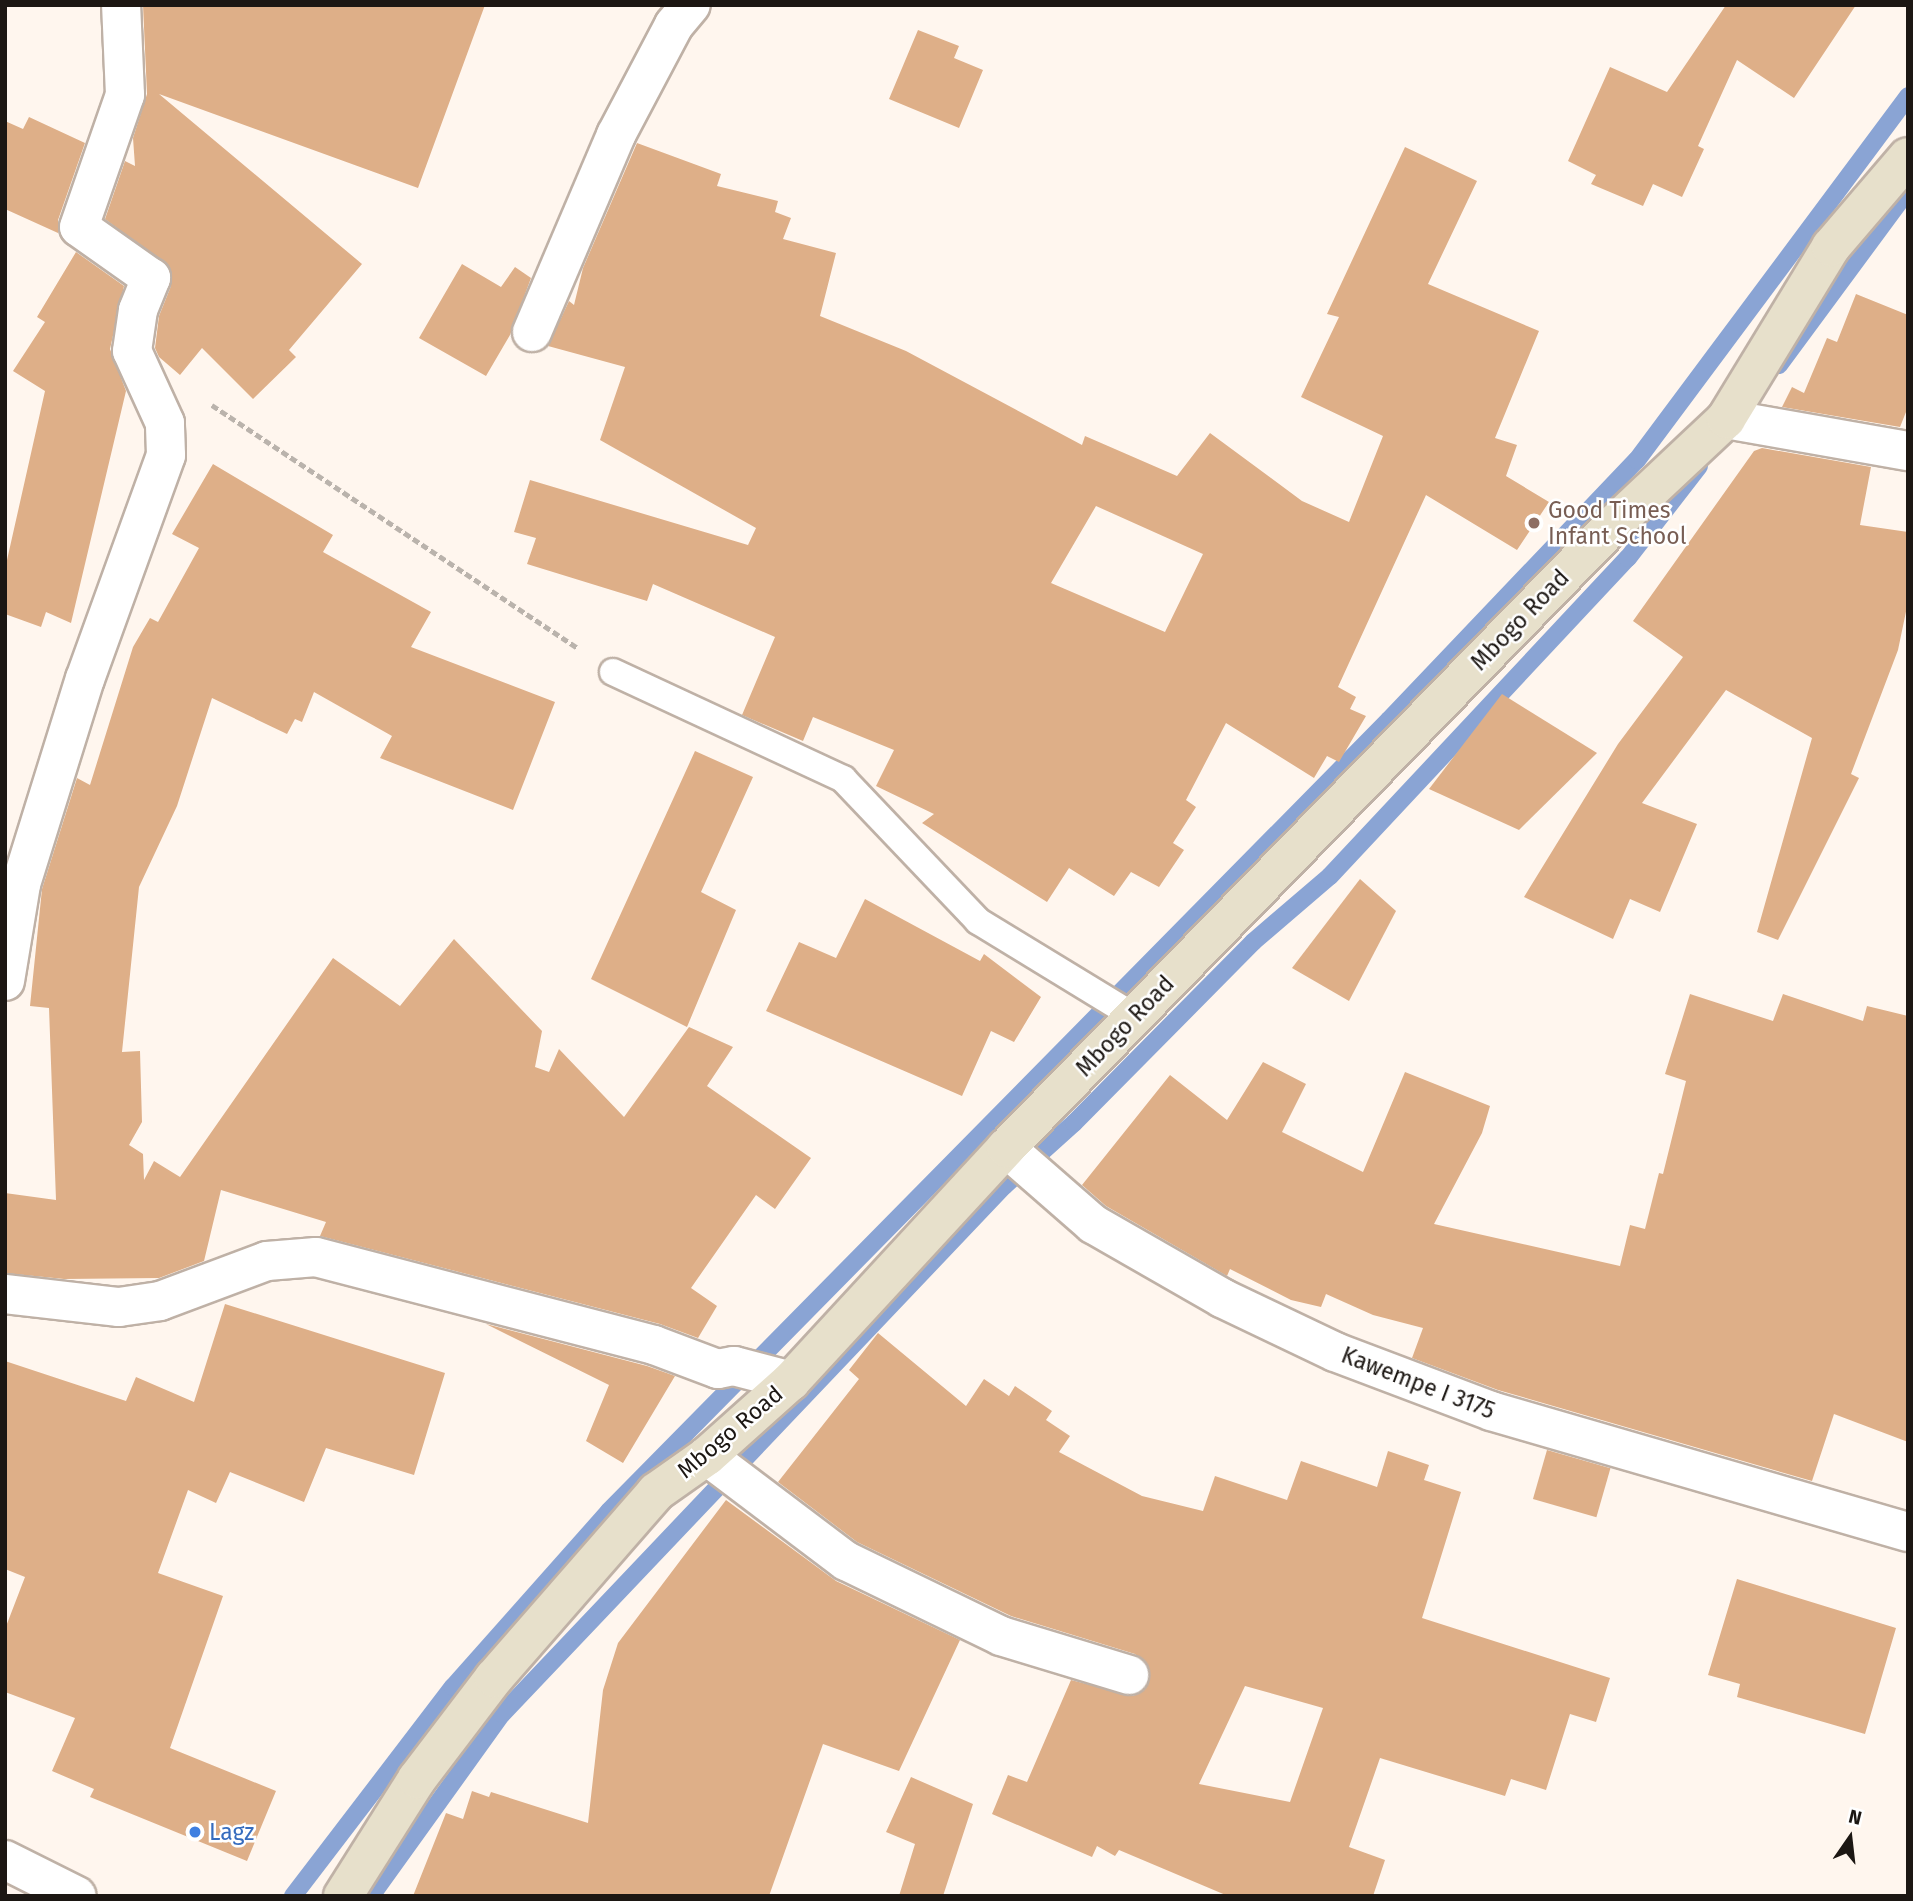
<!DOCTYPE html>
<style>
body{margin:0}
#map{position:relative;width:1913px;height:1901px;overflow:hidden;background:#fff6ee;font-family:"Fira Sans",sans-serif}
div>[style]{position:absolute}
.stream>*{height:18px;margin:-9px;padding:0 9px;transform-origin:9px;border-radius:9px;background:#8aa4d4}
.building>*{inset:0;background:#deaf88;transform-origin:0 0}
.path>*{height:4.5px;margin-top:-2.25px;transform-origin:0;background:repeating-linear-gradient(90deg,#bab3ac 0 7px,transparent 0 10.5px)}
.roads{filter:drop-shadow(2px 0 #bfb1a6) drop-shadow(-2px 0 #bfb1a6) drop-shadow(0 2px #bfb1a6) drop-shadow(0 -2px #bfb1a6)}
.lane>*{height:26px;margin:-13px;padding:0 13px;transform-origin:13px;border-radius:13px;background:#fff}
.street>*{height:38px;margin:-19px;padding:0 19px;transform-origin:19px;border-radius:19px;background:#fff}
.secondary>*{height:38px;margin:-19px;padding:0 19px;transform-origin:19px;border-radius:19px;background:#e7e0cb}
.dots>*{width:19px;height:19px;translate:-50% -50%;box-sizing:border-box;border:4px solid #fff;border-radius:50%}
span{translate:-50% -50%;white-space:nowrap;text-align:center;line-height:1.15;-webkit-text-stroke:5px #fff;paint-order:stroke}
.education-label{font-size:23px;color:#785e54}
.left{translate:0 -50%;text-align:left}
.street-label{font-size:23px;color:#1c1713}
.shop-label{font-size:23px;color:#366cbe}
.frame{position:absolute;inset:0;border:7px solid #1c1713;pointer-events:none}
.north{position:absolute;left:1815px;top:1803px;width:70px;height:70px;-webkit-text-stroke:5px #fff;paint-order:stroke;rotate:14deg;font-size:19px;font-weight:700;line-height:28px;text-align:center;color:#1c1713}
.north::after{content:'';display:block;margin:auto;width:24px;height:32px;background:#1c1713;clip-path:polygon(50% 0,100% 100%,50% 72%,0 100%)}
</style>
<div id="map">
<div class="stream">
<div style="left:1779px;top:365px;width:217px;rotate:-53.6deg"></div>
<div style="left:293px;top:1896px;width:263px;rotate:-52.6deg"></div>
<div style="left:453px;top:1687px;width:235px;rotate:-48.4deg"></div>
<div style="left:609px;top:1511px;width:1111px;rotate:-45.4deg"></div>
<div style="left:1389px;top:720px;width:359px;rotate:-46.4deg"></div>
<div style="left:1637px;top:460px;width:454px;rotate:-53.3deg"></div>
<div style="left:371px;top:1896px;width:224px;rotate:-54.3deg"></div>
<div style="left:502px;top:1714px;width:729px;rotate:-46.45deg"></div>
<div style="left:1004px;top:1186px;width:94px;rotate:-42deg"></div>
<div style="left:1074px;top:1123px;width:255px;rotate:-45.3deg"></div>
<div style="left:1253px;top:942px;width:101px;rotate:-40.6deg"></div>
<div style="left:1330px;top:876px;width:436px;rotate:-46.9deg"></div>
<div style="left:1628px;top:558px;width:116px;rotate:-52.3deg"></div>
</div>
<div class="building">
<div style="clip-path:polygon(143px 5px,485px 5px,418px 188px,159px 94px,362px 264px,289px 350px,296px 357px,253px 399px,202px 348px,180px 375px,159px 357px,155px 348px,159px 316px,171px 286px,170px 268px,105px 219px,125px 161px,135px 166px,133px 138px,147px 94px)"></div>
<div style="clip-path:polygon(1726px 5px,1856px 5px,1794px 98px,1737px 60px,1698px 146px,1704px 149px,1682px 197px,1653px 184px,1643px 206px,1591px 184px,1596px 175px,1568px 161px,1610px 67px,1667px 92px)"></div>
<div style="clip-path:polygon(918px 30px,959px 46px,954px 58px,983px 70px,959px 128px,889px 99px)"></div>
<div style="clip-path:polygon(29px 117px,85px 143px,58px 220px,58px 233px,5px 209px,5px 121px,23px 129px)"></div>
<div style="clip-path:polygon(evenodd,637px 143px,721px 174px,717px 186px,778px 201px,775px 212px,791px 218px,783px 239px,836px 253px,820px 316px,906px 351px,1082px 445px,1085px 436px,1177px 476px,1210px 433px,1302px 501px,1349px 522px,1383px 436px,1301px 397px,1339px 317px,1327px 314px,1405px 147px,1477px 181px,1428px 284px,1539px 331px,1495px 438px,1517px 445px,1506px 476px,1549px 502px,1517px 550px,1426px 495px,1338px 687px,1356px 697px,1350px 709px,1366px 716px,1339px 762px,1327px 756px,1314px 778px,1226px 723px,1186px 800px,1196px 807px,1173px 843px,1184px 850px,1159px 887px,1131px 872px,1114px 896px,1069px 868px,1047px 902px,922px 823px,934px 814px,876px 786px,894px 750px,813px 717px,803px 741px,742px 715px,775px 637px,653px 584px,647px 601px,527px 564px,536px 538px,514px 532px,530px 480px,748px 545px,756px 528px,600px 440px,625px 367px,548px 346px,569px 301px,574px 305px,583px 268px,637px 143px,1096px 506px,1203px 554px,1165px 632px,1051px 583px,1096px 506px)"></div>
<div style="clip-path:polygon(76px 252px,124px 286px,110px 349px,126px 391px,71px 623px,46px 612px,41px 627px,5px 614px,5px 569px,45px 391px,13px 371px,45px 322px,37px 317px)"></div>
<div style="clip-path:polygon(462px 264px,501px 287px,515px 267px,531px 278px,510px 335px,486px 376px,419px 338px)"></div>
<div style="clip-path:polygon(1856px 294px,1908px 315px,1908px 407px,1900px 427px,1782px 407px,1792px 387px,1804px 393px,1827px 338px,1837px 342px)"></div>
<div style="clip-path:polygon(1762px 448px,1871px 467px,1860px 525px,1908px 532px,1908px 602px,1898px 650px,1851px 774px,1859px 778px,1778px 940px,1757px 932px,1812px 738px,1726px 690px,1642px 803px,1697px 824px,1660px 912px,1630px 899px,1613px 939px,1524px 897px,1618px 744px,1683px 657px,1633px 621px,1754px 451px)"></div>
<div style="clip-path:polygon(213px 464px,333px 535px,323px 552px,431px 612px,411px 647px,555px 702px,513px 810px,380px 758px,392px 736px,314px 692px,302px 722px,295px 719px,287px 734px,212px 698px,177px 806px,139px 887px,122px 1052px,140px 1051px,142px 1122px,129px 1145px,143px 1154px,144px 1180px,154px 1161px,180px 1177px,333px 958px,400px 1006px,454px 939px,542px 1031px,535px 1067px,549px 1072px,559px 1049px,624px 1117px,689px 1027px,733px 1047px,707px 1086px,811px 1158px,775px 1209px,756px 1195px,691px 1288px,717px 1306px,698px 1338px,660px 1324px,320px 1236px,326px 1222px,221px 1190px,204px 1261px,159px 1278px,64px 1279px,5px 1273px,5px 1193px,56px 1200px,49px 1008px,30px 1006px,42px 889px,77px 778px,90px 785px,133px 647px,150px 618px,158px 622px,199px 548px,172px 534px)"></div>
<div style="clip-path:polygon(1502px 694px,1597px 753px,1519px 830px,1429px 789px)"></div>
<div style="clip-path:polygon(695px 751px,753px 777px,701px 892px,736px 910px,687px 1027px,591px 979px)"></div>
<div style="clip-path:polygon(1360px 879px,1396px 911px,1349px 1001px,1292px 968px)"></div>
<div style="clip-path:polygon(865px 899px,980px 961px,984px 954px,1041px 997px,1014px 1042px,991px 1031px,962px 1096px,766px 1011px,799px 942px,836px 958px)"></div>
<div style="clip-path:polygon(1690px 994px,1773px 1021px,1783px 994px,1863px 1021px,1867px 1006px,1908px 1016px,1908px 1442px,1834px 1414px,1812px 1481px,1498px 1390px,1412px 1358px,1423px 1328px,1373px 1315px,1326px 1294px,1321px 1307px,1291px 1300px,1230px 1269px,1227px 1276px,1106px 1206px,1082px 1185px,1170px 1075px,1227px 1120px,1263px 1062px,1306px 1084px,1282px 1132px,1363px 1172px,1405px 1072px,1490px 1106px,1482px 1133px,1434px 1224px,1620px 1266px,1630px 1225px,1645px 1229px,1659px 1173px,1663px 1174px,1686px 1081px,1665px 1074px)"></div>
<div style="clip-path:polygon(225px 1304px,445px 1373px,414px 1475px,326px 1448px,304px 1502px,230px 1472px,216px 1503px,188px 1490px,158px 1573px,223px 1596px,170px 1748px,276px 1791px,247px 1861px,90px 1797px,94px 1789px,52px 1771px,75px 1718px,5px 1692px,5px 1629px,25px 1577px,5px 1569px,5px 1361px,126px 1401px,136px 1377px,194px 1402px)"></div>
<div style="clip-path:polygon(486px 1324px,647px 1366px,675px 1376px,623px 1463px,586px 1441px,609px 1385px)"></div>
<div style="clip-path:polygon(evenodd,878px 1333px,966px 1406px,984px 1379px,1009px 1396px,1015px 1386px,1052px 1411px,1046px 1420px,1070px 1436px,1059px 1452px,1142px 1496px,1203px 1511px,1215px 1476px,1287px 1500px,1301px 1461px,1377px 1487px,1388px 1451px,1429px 1465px,1424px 1480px,1461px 1492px,1422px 1618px,1610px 1678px,1596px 1722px,1570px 1714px,1546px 1790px,1511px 1779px,1505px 1796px,1380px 1758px,1349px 1847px,1385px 1860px,1373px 1896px,1228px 1896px,1119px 1850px,1115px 1856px,1097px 1846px,1092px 1857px,992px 1814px,1008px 1775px,1027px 1782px,1071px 1680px,1133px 1696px,1144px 1690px,1150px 1671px,1135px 1654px,1011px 1616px,857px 1542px,778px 1482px,859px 1379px,849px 1370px,878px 1333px,1245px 1686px,1323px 1708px,1290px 1802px,1199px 1784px,1245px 1686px)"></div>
<div style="left:1547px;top:1450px;width:66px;height:51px;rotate:16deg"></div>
<div style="clip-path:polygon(726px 1500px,836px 1581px,960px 1640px,899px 1771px,823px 1744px,769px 1896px,413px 1896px,446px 1813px,463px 1819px,472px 1791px,489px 1797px,491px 1792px,588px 1823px,603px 1690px,618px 1643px)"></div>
<div style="clip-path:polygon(1737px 1579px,1896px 1628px,1865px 1734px,1737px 1697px,1740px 1684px,1708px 1675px)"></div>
<div style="clip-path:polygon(911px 1777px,973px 1804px,943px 1896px,899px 1896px,915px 1844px,886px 1832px)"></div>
</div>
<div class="path">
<div style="left:212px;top:405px;width:439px;rotate:33.6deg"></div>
</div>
<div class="roads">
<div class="lane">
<div style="left:613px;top:672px;width:254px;rotate:24.9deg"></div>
<div style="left:843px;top:779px;width:196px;rotate:46.4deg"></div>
<div style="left:978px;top:921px;width:184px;rotate:31.4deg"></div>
</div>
<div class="street">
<div style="left:532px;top:332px;width:214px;rotate:-66.9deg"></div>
<div style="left:616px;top:135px;width:124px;rotate:-62.2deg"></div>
<div style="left:674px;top:25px;width:26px;rotate:-50deg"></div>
<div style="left:1726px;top:419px;width:185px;rotate:10deg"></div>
<div style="left:5px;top:981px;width:98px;rotate:-80.6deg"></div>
<div style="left:21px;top:884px;width:215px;rotate:-72.7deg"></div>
<div style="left:85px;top:679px;width:238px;rotate:-70.1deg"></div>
<div style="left:166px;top:455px;width:32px;rotate:-92deg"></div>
<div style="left:165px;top:423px;width:79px;rotate:-114.6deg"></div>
<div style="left:132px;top:351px;width:41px;rotate:-81.7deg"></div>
<div style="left:138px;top:310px;width:35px;rotate:-68deg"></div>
<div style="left:151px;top:278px;width:88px;rotate:-144.7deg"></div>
<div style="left:79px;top:227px;width:140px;rotate:-70.8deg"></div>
<div style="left:125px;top:95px;width:90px;rotate:-92.5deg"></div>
<div style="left:1006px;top:1148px;width:116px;rotate:41.1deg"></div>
<div style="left:1093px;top:1224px;width:149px;rotate:29.8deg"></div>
<div style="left:1222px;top:1298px;width:125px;rotate:25.5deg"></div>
<div style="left:1335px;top:1352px;width:167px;rotate:20.7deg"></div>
<div style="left:1491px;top:1411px;width:434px;rotate:16.2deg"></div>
<div style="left:5px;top:1294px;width:115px;rotate:6.5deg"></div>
<div style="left:119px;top:1307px;width:41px;rotate:-8.3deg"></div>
<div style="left:160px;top:1301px;width:114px;rotate:-20.5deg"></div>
<div style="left:267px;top:1261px;width:49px;rotate:-4.7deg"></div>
<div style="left:316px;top:1257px;width:349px;rotate:14.6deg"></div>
<div style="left:654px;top:1345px;width:68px;rotate:20.6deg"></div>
<div style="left:718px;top:1369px;width:16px;rotate:-11deg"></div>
<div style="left:734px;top:1366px;width:59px;rotate:14.7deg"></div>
<div style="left:707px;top:1456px;width:174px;rotate:37.1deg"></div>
<div style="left:846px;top:1561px;width:172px;rotate:25.8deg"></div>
<div style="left:1001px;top:1636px;width:134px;rotate:16.9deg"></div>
<div style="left:5px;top:1860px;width:80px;rotate:26.6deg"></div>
</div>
<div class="secondary">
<div style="left:343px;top:1896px;width:138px;rotate:-57.7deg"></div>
<div style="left:417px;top:1779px;width:127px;rotate:-52.7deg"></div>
<div style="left:494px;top:1678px;width:247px;rotate:-48.9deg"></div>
<div style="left:656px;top:1492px;width:62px;rotate:-35.2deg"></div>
<div style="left:707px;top:1456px;width:113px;rotate:-41.8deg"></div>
<div style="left:791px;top:1381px;width:317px;rotate:-47.3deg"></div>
<div style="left:1006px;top:1148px;width:866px;rotate:-45.75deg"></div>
<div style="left:1610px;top:528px;width:159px;rotate:-43.2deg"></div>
<div style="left:1726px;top:419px;width:202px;rotate:-58.6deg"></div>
<div style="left:1831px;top:247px;width:118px;rotate:-49.5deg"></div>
</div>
</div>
<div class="dots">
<div style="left:1534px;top:523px;background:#8d6e63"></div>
<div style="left:195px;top:1832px;background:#3f7fe0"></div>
</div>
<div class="education-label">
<span class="left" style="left:1548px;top:523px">Good Times<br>Infant School</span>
</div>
<div class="street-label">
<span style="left:1520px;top:620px;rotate:-46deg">Mbogo Road</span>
<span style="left:1125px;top:1026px;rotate:-46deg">Mbogo Road</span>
<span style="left:1418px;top:1383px;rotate:21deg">Kawempe I 3175</span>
<span style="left:730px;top:1432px;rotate:-40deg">Mbogo Road</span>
</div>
<div class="shop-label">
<span class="left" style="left:209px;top:1832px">Lagz</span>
</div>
<div class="frame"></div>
<div class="north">N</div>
</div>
